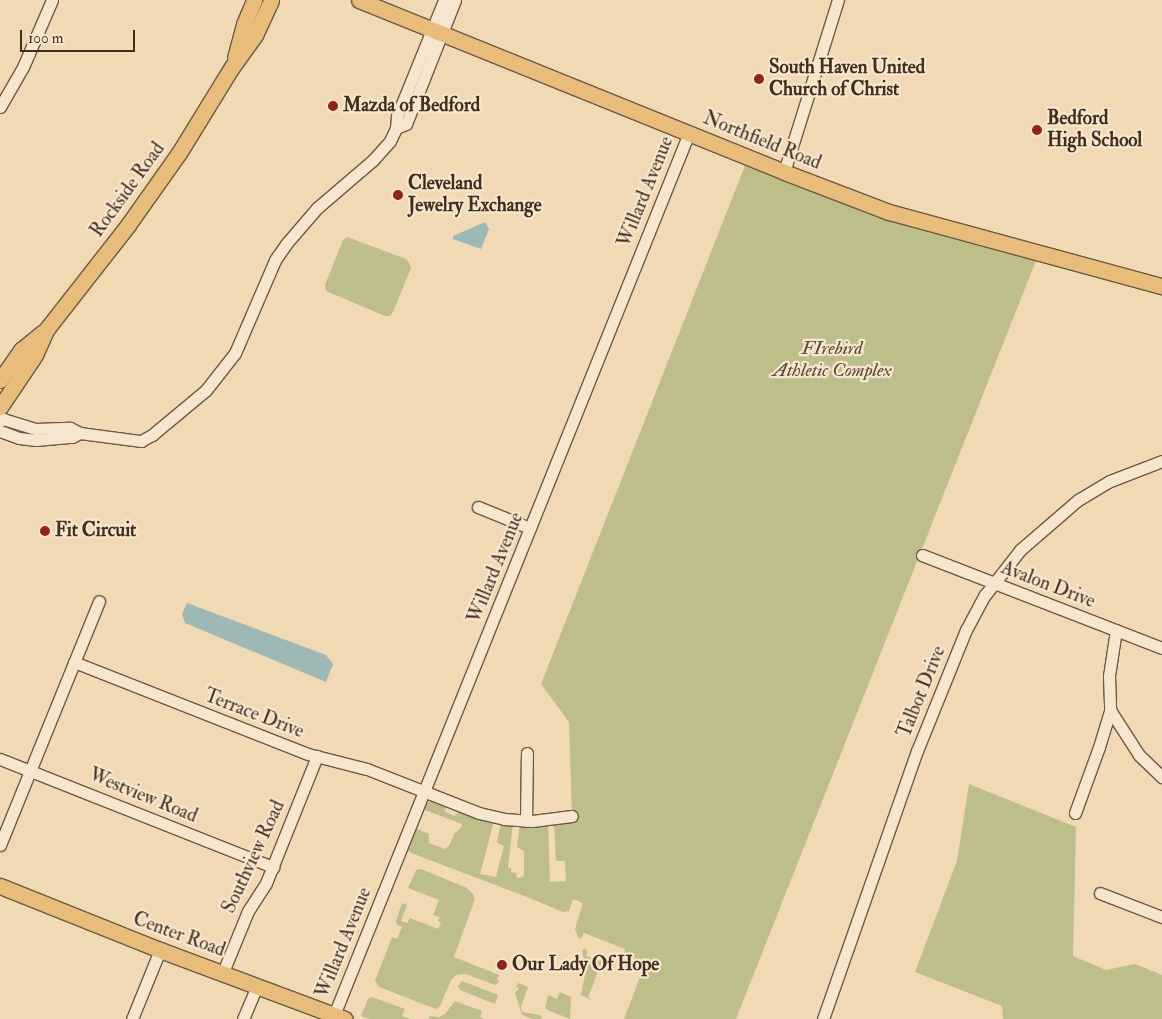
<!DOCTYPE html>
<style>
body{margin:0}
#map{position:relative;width:1162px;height:1019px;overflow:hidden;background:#f1d9b4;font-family:"IM FELL Double Pica",serif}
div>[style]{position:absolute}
.green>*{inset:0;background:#bebe8a}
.water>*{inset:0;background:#9eb8b6}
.roads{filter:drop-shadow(1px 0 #6c5a44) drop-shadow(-1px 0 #6c5a44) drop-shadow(0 1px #6c5a44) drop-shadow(0 -1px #6c5a44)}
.minor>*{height:11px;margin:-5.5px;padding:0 5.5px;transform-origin:5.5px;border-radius:5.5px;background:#f6e6ce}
.major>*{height:15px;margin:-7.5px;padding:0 7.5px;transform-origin:7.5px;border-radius:7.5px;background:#e8bc7a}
.dots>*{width:14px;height:14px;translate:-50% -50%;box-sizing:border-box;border:2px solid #f6e6ce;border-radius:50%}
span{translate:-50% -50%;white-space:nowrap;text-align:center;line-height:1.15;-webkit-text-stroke:4.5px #f6e6ce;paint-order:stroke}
.poi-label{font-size:19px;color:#402f1e;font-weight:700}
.left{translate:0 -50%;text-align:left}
.street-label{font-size:19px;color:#402f1e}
.park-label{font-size:19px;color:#594c34;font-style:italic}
.scale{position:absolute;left:20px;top:30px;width:115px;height:22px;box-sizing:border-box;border:2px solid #402f1e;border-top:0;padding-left:6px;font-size:15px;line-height:18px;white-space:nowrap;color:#402f1e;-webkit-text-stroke:4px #f6e6ce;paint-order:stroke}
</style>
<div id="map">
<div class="green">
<div style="clip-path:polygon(748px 158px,784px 172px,1039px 253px,736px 1019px,624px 1019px,645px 964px,624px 956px,625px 949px,602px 940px,584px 933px,581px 939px,578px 937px,575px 929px,583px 903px,573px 899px,569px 911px,563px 912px,527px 897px,411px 853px,406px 849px,415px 828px,429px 834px,429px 843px,445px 849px,449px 846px,454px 834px,461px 828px,462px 824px,422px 809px,424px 803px,433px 801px,446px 805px,445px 812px,455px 816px,459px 811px,494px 821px,480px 874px,496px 877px,504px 846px,497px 843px,501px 822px,513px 823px,508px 868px,511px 868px,511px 872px,516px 873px,517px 878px,520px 878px,524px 876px,524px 851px,517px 847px,520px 824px,548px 824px,550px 882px,566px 881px,565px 861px,556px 861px,554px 823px,578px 819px,572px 816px,569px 722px,541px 684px)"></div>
<div style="clip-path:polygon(347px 237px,406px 259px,410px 264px,411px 268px,393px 312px,390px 316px,385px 316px,326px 291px,325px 285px,343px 240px)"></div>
<div style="clip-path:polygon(969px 784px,1076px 827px,1073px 956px,1106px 970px,1135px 964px,1162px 975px,1162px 1019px,1003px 1019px,1002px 1006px,915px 972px,957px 861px)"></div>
<div style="clip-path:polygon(421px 869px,467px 888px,473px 894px,475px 899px,454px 957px,499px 975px,497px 980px,500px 981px,495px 985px,466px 974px,456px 975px,451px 980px,440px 1006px,436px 1009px,379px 987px,375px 981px,392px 937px,397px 939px,402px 927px,397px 925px,396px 921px,402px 903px,407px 905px,401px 921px,407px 923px,410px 918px,438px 929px,441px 923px,438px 921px,440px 917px,433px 915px,439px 900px,408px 888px,416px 870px)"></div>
<div style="clip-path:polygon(585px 949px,587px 951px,586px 956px,600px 961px,602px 956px,609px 959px,603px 959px,602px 962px,588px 997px,593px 1001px,581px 995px,586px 970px,582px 950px)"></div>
<div style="clip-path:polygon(462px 981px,498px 995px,495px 1004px,460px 990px,458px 986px)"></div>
<div style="clip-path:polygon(518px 983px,528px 987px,521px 1007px,522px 1012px,540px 1015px,542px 1019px,532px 1019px,522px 1015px,515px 993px,519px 988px,516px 987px)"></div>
<div style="clip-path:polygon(560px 992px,571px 997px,570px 1019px,545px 1009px,548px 995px,557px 999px)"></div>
<div style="clip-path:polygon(372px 997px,405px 1009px,402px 1016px,411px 1019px,369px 1019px,361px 1016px,368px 999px)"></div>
<div style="clip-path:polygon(455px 1001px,482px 1011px,480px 1017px,484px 1019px,428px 1019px,430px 1016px,439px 1017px,445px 1014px)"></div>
</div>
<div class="water">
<div style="clip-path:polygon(485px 222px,489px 229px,481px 249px,453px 239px,453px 236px)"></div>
<div style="clip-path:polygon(187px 603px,326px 655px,333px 664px,326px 682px,185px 623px,182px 614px)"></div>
</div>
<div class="roads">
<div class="minor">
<div style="left:0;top:107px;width:46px;rotate:-60.1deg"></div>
<div style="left:23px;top:67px;width:73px;rotate:-66.6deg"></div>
<div style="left:396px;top:128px;width:11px;rotate:-22deg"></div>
<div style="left:406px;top:124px;width:133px;rotate:-68.4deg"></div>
<div style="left:784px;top:172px;width:180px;rotate:-72.6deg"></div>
<div style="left:0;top:421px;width:4px;rotate:-34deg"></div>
<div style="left:3px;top:419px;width:34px;rotate:17deg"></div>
<div style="left:35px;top:429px;width:35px;rotate:-2deg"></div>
<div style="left:70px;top:428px;width:11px;rotate:27deg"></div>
<div style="left:80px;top:433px;width:62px;rotate:7.5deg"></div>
<div style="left:141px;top:441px;width:13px;rotate:-29deg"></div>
<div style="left:152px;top:435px;width:70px;rotate:-39.8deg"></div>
<div style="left:206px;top:390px;width:47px;rotate:-51.9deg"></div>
<div style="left:235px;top:353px;width:101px;rotate:-66.7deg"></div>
<div style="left:275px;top:260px;width:19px;rotate:-55deg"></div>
<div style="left:286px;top:244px;width:48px;rotate:-49.3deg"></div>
<div style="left:317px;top:208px;width:74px;rotate:-40.6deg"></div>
<div style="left:373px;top:160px;width:25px;rotate:-48deg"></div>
<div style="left:390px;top:141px;width:14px;rotate:-65deg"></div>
<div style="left:396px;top:128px;width:12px;rotate:-85deg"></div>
<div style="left:397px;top:116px;width:125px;rotate:-67.9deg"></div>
<div style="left:0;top:431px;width:20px;rotate:20deg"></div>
<div style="left:19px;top:438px;width:17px;rotate:7deg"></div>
<div style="left:36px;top:440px;width:36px;rotate:-5deg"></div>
<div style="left:72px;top:437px;width:9px;rotate:-27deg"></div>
<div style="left:478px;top:507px;width:56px;rotate:22deg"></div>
<div style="left:922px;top:555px;width:257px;rotate:21.2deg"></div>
<div style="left:1116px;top:630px;width:47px;rotate:98.7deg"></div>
<div style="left:1109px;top:676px;width:34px;rotate:88deg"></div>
<div style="left:1110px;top:710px;width:54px;rotate:57.2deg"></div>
<div style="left:1139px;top:755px;width:32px;rotate:44deg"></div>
<div style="left:74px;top:662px;width:251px;rotate:21.5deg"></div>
<div style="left:308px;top:754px;width:61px;rotate:14.3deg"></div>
<div style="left:367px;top:769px;width:120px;rotate:21.4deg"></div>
<div style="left:479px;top:813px;width:26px;rotate:13deg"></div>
<div style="left:504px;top:819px;width:28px;rotate:4deg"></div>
<div style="left:532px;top:821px;width:40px;rotate:-7.1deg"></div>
<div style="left:0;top:759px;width:294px;rotate:21.6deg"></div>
<div style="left:1075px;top:813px;width:70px;rotate:-70deg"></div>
<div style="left:1099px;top:747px;width:39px;rotate:-73deg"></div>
<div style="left:526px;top:821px;width:68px;rotate:-89.2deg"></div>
<div style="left:0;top:845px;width:263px;rotate:-67.9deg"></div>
<div style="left:1100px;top:893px;width:66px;rotate:21.2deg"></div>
<div style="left:223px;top:972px;width:66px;rotate:-67.7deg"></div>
<div style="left:248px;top:911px;width:33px;rotate:-57deg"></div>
<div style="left:266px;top:883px;width:137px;rotate:-68.1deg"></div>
<div style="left:334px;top:1015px;width:951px;rotate:-68.08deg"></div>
<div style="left:132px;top:1019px;width:74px;rotate:-67.9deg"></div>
<div style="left:243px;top:1019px;width:36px;rotate:-67deg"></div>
<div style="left:823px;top:1019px;width:284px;rotate:-70.7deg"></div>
<div style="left:917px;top:751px;width:131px;rotate:-68deg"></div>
<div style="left:966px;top:630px;width:40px;rotate:-62deg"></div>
<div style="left:985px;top:595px;width:57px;rotate:-52.1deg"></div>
<div style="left:1020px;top:550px;width:77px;rotate:-40.8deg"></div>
<div style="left:1078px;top:500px;width:37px;rotate:-31deg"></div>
<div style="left:1110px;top:481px;width:56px;rotate:-21deg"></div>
</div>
<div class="major">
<div style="left:359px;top:0;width:458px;rotate:22deg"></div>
<div style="left:784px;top:172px;width:112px;rotate:20.9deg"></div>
<div style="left:889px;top:212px;width:283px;rotate:15.2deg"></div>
<div style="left:235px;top:58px;width:35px;rotate:-75deg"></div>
<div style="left:244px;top:24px;width:26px;rotate:-67deg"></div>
<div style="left:0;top:380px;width:37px;rotate:-55deg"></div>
<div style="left:21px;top:350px;width:28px;rotate:-39deg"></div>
<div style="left:0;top:407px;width:63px;rotate:-56.1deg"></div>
<div style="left:35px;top:355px;width:27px;rotate:-66deg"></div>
<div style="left:46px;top:330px;width:133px;rotate:-52deg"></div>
<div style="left:128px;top:225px;width:88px;rotate:-54.7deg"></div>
<div style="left:179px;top:153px;width:101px;rotate:-58.4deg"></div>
<div style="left:232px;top:67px;width:39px;rotate:-54deg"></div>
<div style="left:255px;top:35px;width:38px;rotate:-65deg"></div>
<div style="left:0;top:886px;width:172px;rotate:21.8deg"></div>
<div style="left:160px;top:950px;width:197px;rotate:20.5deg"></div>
</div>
</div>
<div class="dots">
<div style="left:759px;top:79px;background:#8f2418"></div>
<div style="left:333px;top:106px;background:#8f2418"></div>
<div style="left:1037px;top:130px;background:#8f2418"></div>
<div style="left:398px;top:195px;background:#8f2418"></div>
<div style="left:45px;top:531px;background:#8f2418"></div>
<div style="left:502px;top:965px;background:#8f2418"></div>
</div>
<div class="poi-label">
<span class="left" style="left:769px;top:79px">South Haven United<br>Church of Christ</span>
<span class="left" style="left:343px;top:106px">Mazda of Bedford</span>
<span class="left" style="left:1047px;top:130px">Bedford<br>High School</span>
<span class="left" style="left:408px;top:195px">Cleveland<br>Jewelry Exchange</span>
<span class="left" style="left:55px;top:531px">Fit Circuit</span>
<span class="left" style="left:512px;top:965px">Our Lady Of Hope</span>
</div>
<div class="street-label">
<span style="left:762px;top:141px;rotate:22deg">Northfield Road</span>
<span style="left:128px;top:190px;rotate:-54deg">Rockside Road</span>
<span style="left:646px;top:192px;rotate:-68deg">Willard Avenue</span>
<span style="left:496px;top:568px;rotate:-68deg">Willard Avenue</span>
<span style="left:1048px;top:585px;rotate:21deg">Avalon Drive</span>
<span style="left:922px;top:692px;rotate:-68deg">Talbot Drive</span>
<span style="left:254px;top:714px;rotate:21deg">Terrace Drive</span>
<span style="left:143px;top:796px;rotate:22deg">Westview Road</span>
<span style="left:254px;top:857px;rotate:-65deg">Southview Road</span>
<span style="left:179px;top:935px;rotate:20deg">Center Road</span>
<span style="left:344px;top:943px;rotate:-68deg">Willard Avenue</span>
</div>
<div class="park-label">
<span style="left:832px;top:360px">FIrebird<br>Athletic Complex</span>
</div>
<div class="scale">100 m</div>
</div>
